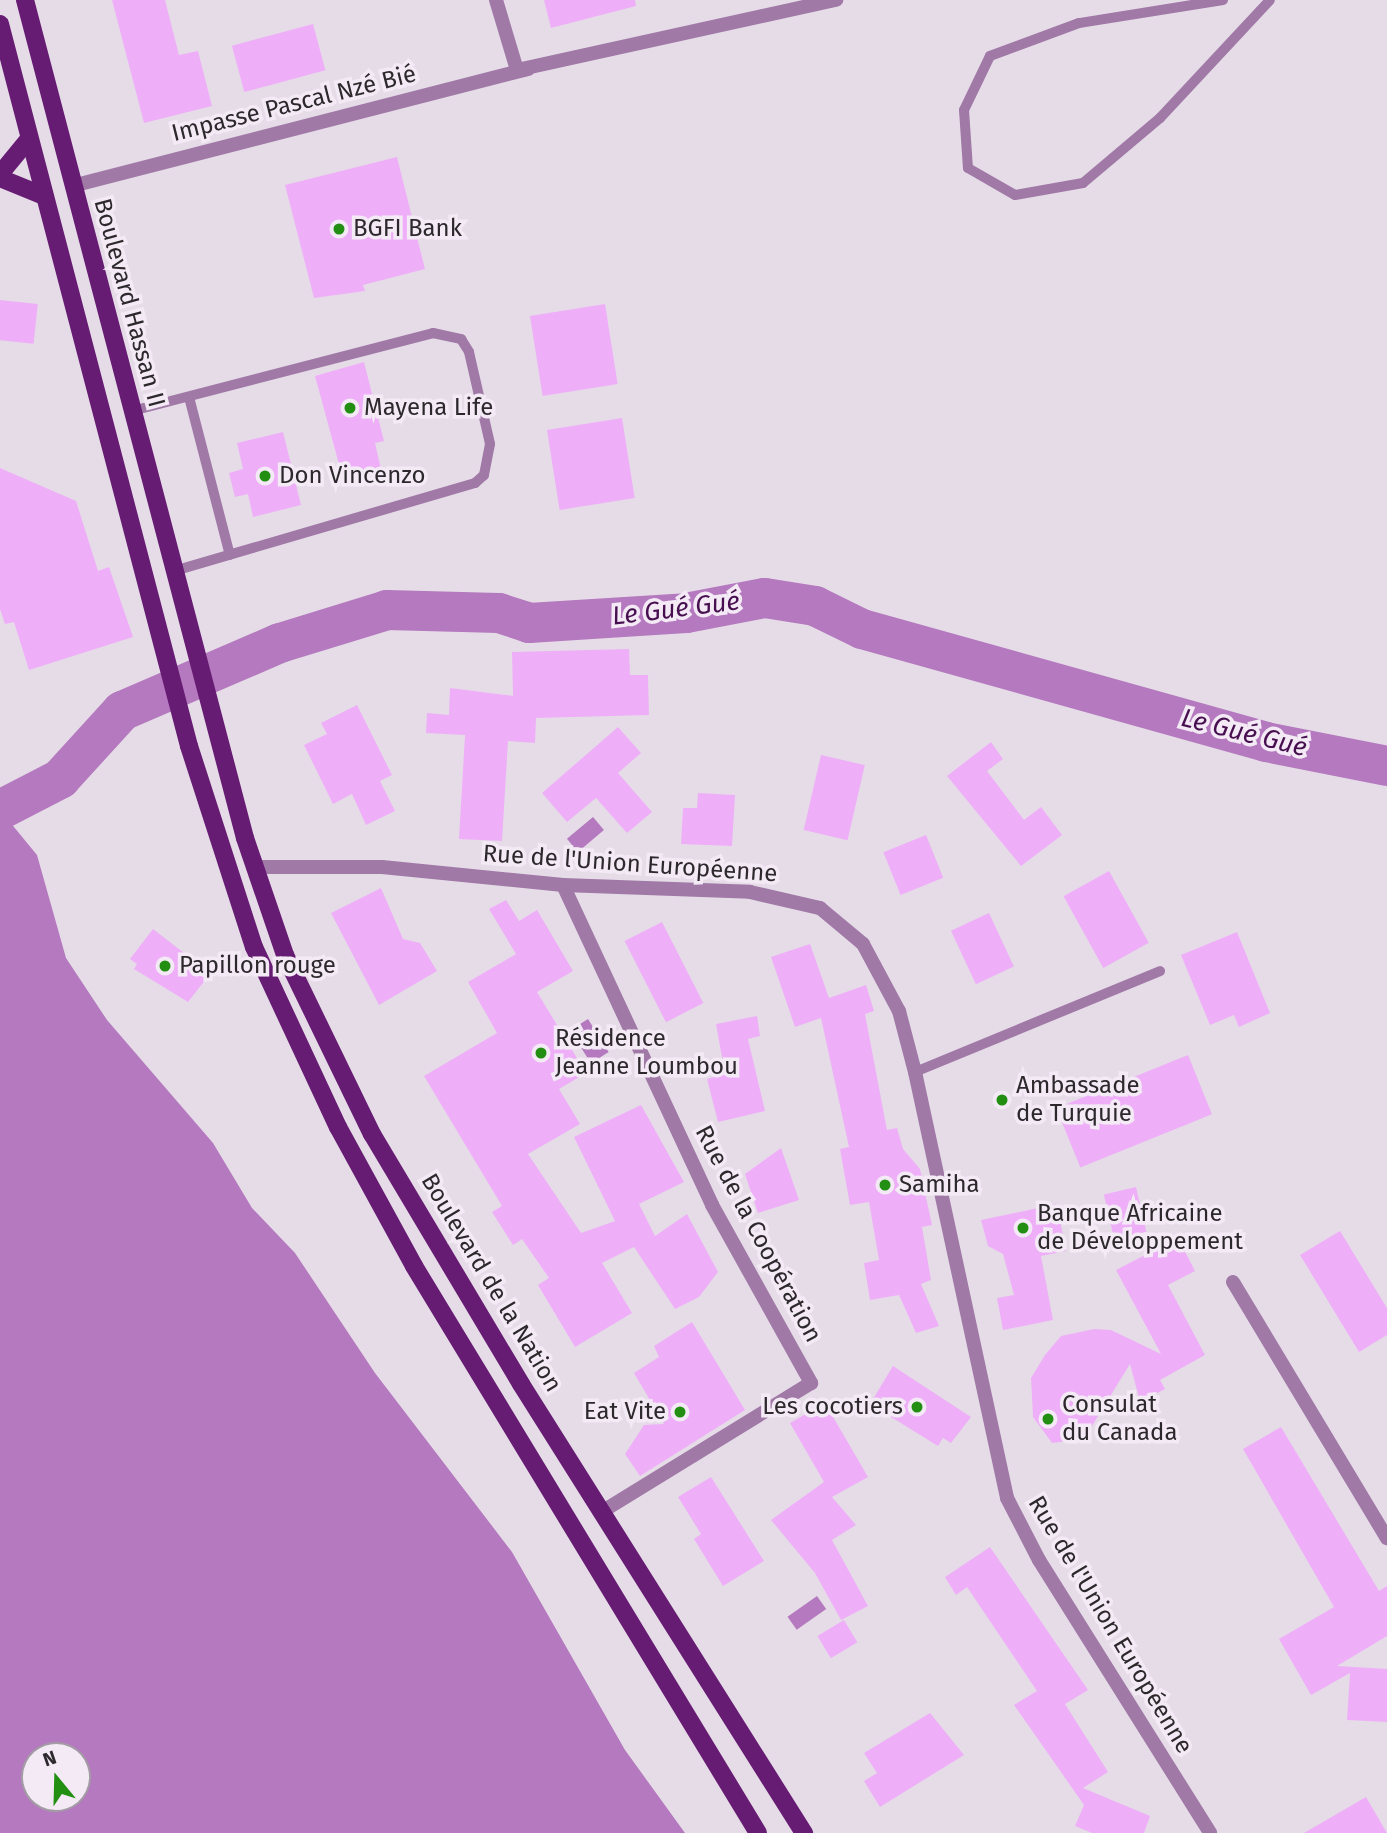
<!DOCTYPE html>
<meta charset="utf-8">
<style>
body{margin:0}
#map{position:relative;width:1387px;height:1833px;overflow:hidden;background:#e6dce8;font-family:"Fira Sans",sans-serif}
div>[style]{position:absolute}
.water>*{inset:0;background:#b479be;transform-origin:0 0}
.river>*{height:40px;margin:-20px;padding:0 20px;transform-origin:20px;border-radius:20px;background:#b479be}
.building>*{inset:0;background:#eeaff8;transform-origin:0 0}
.lane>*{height:10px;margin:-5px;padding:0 5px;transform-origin:5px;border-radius:5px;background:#a079a7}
.street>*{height:14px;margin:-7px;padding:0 7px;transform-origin:7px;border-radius:7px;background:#a079a7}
.primary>*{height:18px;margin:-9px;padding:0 9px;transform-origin:9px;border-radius:9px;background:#671c73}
.dots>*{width:19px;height:19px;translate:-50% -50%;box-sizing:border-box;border:4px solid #f3eaf5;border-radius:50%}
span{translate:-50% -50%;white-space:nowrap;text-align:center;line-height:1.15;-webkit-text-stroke:7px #f3eaf5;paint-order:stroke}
.street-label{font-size:24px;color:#2c282c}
.poi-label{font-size:24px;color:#2c282c}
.left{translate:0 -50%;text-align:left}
.right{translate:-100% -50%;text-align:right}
.water-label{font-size:26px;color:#470f50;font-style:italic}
.north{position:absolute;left:21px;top:1742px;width:70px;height:70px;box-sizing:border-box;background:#f3eaf5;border:2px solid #a39ca5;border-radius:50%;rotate:341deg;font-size:19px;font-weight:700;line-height:28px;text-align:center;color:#2c282c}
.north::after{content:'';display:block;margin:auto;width:24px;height:32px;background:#228e12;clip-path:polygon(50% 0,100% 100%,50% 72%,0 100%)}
</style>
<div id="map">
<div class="water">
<div style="clip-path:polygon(evenodd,0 810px,37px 855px,66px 958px,107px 1020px,213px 1143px,252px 1208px,295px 1253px,375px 1373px,512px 1552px,625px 1750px,685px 1833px,0 1833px,0 810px,35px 1756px,77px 1756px,77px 1798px,35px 1798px,35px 1756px)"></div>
<div style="left:593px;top:817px;width:17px;height:34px;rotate:50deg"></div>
<div style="left:588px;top:1019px;width:39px;height:21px;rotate:58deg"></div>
<div style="left:817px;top:1596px;width:16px;height:36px;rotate:55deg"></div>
</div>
<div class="river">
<div style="left:0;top:810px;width:68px;rotate:-27.3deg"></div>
<div style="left:60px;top:779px;width:92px;rotate:-47.6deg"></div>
<div style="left:122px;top:711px;width:172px;rotate:-23.3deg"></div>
<div style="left:280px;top:643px;width:112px;rotate:-17.1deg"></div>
<div style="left:387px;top:610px;width:112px;rotate:1.5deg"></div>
<div style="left:499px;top:613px;width:32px;rotate:18deg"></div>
<div style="left:529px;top:623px;width:157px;rotate:-3.6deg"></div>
<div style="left:686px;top:613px;width:80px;rotate:-10.8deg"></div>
<div style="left:765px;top:598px;width:51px;rotate:9.1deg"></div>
<div style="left:815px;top:606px;width:52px;rotate:26.1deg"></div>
<div style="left:862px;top:629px;width:420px;rotate:15.6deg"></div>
<div style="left:1266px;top:742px;width:123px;rotate:11.2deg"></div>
</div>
<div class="building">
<div style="clip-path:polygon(112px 0,165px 0,179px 55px,198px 51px,212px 106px,144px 123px)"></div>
<div style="clip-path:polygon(544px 0,635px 0,636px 6px,551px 28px)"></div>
<div style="left:313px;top:24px;width:48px;height:84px;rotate:75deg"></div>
<div style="clip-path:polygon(397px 157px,425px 269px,363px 285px,365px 291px,314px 298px,285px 185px)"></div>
<div style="left:0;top:300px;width:38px;height:40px;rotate:6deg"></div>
<div style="left:605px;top:304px;width:81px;height:76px;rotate:81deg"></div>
<div style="clip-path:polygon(364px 362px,384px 441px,375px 443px,381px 469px,343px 479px,315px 376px)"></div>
<div style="left:622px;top:418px;width:81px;height:76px;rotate:81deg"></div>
<div style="clip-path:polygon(283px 432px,301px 505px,253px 517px,248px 494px,235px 497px,229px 473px,243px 469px,237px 443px)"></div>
<div style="clip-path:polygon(0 468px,76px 501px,98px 571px,109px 567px,133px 637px,29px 670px,14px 622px,5px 624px,0 609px)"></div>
<div style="clip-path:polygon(629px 649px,630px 675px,648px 675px,649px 715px,536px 718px,535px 743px,508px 741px,502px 841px,459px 839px,465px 735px,426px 733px,427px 713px,449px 715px,450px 688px,513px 696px,512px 652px)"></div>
<div style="clip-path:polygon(357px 705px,392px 775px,380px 781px,395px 811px,366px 825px,352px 794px,333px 804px,304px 745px,327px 734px,321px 723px)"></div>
<div style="clip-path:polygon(618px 727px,641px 753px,618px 773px,652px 812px,627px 833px,596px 798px,567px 822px,542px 793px)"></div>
<div style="clip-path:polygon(991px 742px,1003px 759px,987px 771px,1024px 820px,1041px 807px,1062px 835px,1021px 866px,947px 776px)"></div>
<div style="left:821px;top:755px;width:45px;height:77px;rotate:13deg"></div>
<div style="clip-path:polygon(698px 793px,735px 795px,732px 846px,681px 844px,683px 808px,697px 808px)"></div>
<div style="left:926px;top:835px;width:46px;height:46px;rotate:68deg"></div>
<div style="left:1109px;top:871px;width:82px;height:52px;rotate:61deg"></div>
<div style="clip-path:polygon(381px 888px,403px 939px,420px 943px,437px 971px,379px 1005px,331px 913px)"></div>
<div style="clip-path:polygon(506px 900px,519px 921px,537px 910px,573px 971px,537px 992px,586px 1073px,559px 1089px,580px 1124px,528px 1154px,581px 1233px,615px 1221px,574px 1137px,641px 1105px,684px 1182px,639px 1204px,655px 1236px,687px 1214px,718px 1272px,699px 1297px,675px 1309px,634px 1247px,602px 1263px,632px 1313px,575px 1347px,538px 1285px,549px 1278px,522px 1239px,513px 1245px,492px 1212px,502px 1206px,424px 1076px,497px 1033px,468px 982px,516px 954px,489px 909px)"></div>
<div style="left:989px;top:913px;width:59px;height:42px;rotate:65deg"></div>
<div style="left:662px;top:922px;width:91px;height:42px;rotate:63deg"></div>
<div style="clip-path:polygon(153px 929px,197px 963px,192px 969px,206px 979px,188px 1002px,134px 969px,137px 964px,130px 959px)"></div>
<div style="clip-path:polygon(1237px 932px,1270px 1013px,1239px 1027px,1234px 1015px,1210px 1025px,1181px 955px)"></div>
<div style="clip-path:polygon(810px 944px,829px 998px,866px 985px,874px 1011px,865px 1014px,887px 1130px,897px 1128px,903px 1149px,920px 1169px,932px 1225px,922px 1227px,931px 1280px,921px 1284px,939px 1326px,916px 1333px,899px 1295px,870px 1300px,864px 1263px,879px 1260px,869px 1202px,850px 1205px,840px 1149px,849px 1147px,821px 1018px,795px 1027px,771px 957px)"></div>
<div style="clip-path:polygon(757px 1016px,760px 1036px,748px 1039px,765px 1111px,718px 1122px,707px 1079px,725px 1074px,716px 1024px)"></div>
<div style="left:1188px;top:1055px;width:64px;height:142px;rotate:68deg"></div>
<div style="clip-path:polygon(781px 1148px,799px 1200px,758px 1213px,745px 1174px)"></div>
<div style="left:1136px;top:1187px;width:46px;height:33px;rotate:77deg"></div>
<div style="clip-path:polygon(1057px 1204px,1066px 1251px,1041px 1256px,1053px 1320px,1003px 1330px,997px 1298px,1014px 1295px,1003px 1254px,988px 1246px,981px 1220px)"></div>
<div style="clip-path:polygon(1340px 1231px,1387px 1308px,1387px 1335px,1359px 1352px,1300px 1255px)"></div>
<div style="clip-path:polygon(1178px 1238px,1195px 1271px,1168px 1285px,1205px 1355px,1160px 1380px,1165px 1389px,1140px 1402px,1130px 1364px,1084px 1439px,1052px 1443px,1033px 1417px,1031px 1378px,1045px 1355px,1061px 1336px,1094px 1329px,1111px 1330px,1161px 1354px,1116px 1270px)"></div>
<div style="clip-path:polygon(692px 1322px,745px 1410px,640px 1476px,625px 1454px,644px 1425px,664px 1424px,634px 1373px,659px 1357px,654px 1346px)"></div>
<div style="clip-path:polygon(893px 1366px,971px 1417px,951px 1443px,943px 1438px,938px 1446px,870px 1404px)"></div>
<div style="clip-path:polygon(825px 1403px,868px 1477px,832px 1497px,856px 1525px,832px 1540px,868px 1606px,841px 1620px,815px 1573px,771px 1520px,824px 1482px,790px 1423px)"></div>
<div style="clip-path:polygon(1281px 1427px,1379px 1591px,1387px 1586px,1387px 1636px,1337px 1666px,1387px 1669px,1387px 1722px,1347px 1720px,1350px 1673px,1311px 1695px,1279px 1639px,1334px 1607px,1243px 1449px)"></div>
<div style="clip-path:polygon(711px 1477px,764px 1561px,723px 1586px,694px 1539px,701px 1534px,678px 1497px)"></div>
<div style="clip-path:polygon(990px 1547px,1088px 1690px,1065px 1704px,1108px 1772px,1083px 1788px,1150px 1816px,1144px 1833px,1092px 1833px,1075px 1826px,1084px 1805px,1014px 1705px,1037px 1691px,967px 1587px,956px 1595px,945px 1577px)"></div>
<div style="left:844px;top:1620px;width:26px;height:31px;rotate:59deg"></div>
<div style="clip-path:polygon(930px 1713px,964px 1755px,880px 1807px,864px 1781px,877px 1773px,864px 1753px)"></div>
<div style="clip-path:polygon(1366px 1797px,1387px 1833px,1304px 1833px)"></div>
</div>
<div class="lane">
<div style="left:1223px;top:0;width:146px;rotate:170.9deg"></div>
<div style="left:1079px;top:23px;width:95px;rotate:159.7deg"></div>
<div style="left:990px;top:56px;width:60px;rotate:115.7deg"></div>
<div style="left:964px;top:110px;width:58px;rotate:86.1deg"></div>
<div style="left:968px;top:168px;width:54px;rotate:29.9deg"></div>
<div style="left:1015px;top:195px;width:69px;rotate:-10deg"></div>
<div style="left:1083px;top:183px;width:101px;rotate:-40.2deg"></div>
<div style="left:1160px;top:118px;width:161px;rotate:-47deg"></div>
<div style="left:189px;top:397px;width:163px;rotate:75.5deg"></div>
<div style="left:132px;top:411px;width:311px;rotate:-14.5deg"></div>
<div style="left:433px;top:333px;width:29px;rotate:12deg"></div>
<div style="left:461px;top:339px;width:15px;rotate:58deg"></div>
<div style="left:469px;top:352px;width:94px;rotate:77.1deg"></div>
<div style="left:490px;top:444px;width:32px;rotate:101deg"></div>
<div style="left:484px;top:475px;width:12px;rotate:138deg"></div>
<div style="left:475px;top:483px;width:314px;rotate:163.7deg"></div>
<div style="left:915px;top:1072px;width:265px;rotate:-22.4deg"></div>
</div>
<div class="street">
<div style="left:496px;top:0;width:73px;rotate:73.3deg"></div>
<div style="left:517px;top:70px;width:327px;rotate:-12.4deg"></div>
<div style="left:72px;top:186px;width:471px;rotate:-14.4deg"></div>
<div style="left:253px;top:867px;width:129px"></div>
<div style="left:382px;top:867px;width:182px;rotate:5.7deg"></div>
<div style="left:563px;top:885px;width:187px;rotate:2.1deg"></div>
<div style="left:750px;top:892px;width:72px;rotate:12.9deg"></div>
<div style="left:820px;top:908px;width:56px;rotate:39.9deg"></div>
<div style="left:863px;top:944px;width:76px;rotate:61.8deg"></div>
<div style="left:899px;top:1011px;width:63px;rotate:75.3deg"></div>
<div style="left:915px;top:1072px;width:436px;rotate:77.8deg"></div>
<div style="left:1007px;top:1498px;width:70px;rotate:62.7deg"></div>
<div style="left:1039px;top:1560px;width:322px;rotate:57.9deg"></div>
<div style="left:563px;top:885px;width:353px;rotate:65deg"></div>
<div style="left:712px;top:1205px;width:204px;rotate:60.9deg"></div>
<div style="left:811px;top:1383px;width:244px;rotate:148.4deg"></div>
<div style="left:1233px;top:1282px;width:299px;rotate:59deg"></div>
</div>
<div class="primary">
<div style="left:25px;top:0;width:866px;rotate:75.29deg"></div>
<div style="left:245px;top:838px;width:124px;rotate:71.1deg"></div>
<div style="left:285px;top:955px;width:199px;rotate:64.1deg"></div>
<div style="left:372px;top:1134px;width:291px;rotate:59.2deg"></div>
<div style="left:521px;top:1384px;width:531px;rotate:57.78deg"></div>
<div style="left:0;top:24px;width:746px;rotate:75.33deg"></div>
<div style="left:189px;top:746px;width:211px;rotate:72.1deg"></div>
<div style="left:254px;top:947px;width:199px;rotate:65deg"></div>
<div style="left:338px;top:1127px;width:158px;rotate:61.3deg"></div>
<div style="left:414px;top:1266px;width:663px;rotate:58.75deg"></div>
<div style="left:0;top:174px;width:45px;rotate:-50.4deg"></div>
<div style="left:0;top:178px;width:48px;rotate:22.2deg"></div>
</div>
<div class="dots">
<div style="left:339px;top:229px;background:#228e12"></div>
<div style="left:350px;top:408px;background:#228e12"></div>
<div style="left:265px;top:476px;background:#228e12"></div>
<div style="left:165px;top:966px;background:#228e12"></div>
<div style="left:541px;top:1053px;background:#228e12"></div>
<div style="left:1002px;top:1100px;background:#228e12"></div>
<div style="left:885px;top:1185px;background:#228e12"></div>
<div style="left:1023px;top:1228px;background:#228e12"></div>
<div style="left:917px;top:1407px;background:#228e12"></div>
<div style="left:680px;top:1412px;background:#228e12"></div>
<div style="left:1048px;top:1419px;background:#228e12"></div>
</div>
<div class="street-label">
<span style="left:294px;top:104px;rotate:-14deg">Impasse Pascal Nzé Bié</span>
<span style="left:129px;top:303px;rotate:75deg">Boulevard Hassan II</span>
<span style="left:630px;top:864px;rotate:4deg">Rue de l'Union Européenne</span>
<span style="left:758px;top:1234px;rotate:62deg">Rue de la Coopération</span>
<span style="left:491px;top:1283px;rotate:59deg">Boulevard de la Nation</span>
<span style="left:1110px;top:1625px;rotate:59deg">Rue de l'Union Européenne</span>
</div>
<div class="poi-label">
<span class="left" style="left:353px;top:229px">BGFI Bank</span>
<span class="left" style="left:364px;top:408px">Mayena Life</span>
<span class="left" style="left:279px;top:476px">Don Vincenzo</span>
<span class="left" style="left:179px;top:966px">Papillon rouge</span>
<span class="left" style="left:555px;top:1053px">Résidence<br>Jeanne Loumbou</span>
<span class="left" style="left:1016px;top:1100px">Ambassade<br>de Turquie</span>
<span class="left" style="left:899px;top:1185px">Samiha</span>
<span class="left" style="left:1037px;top:1228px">Banque Africaine<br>de Développement</span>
<span class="left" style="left:1062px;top:1419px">Consulat<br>du Canada</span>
<span class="right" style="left:903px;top:1407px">Les cocotiers</span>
<span class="right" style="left:666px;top:1412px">Eat Vite</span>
</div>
<div class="water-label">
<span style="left:676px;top:609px;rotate:-7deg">Le Gué Gué</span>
<span style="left:1244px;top:733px;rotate:14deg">Le Gué Gué</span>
</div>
<div class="north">N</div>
</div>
